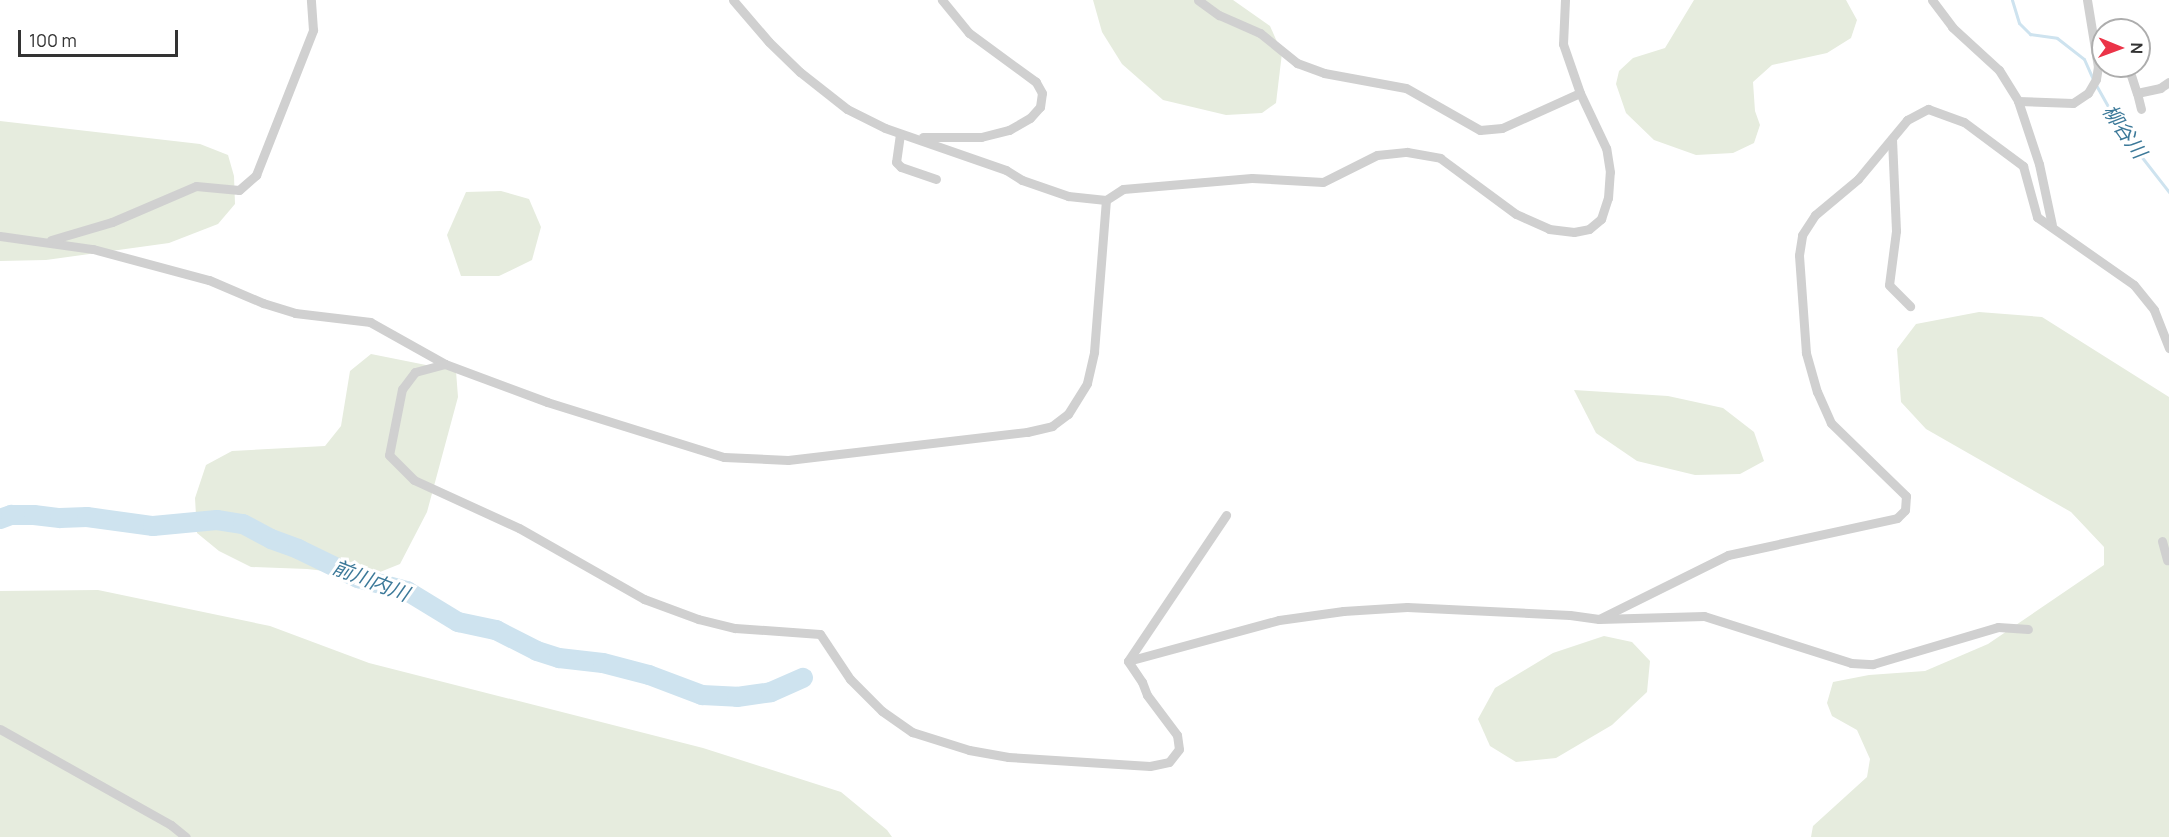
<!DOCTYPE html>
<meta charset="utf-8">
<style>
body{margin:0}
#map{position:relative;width:2169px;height:837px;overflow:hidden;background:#fff;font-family:Manrope,"Noto Sans JP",sans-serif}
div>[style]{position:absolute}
.green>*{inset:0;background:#e6ecde}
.stream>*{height:3px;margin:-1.5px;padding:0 1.5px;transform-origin:1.5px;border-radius:1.5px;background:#cee3ef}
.river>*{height:20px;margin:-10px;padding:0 10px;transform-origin:10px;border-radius:10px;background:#cee3ef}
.street>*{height:9px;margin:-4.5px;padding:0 4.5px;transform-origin:4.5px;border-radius:4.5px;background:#d0d0d0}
span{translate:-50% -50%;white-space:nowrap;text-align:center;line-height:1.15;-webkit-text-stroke:6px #fff;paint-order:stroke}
.water-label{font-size:20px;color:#3c7999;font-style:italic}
.north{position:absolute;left:2091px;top:18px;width:60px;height:60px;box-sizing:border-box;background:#fff;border:2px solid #adadad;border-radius:50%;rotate:91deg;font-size:16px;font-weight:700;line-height:24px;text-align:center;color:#333}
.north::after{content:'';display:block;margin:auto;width:21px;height:27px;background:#eb3448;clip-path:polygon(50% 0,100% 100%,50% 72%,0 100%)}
.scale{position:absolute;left:18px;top:30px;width:160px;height:27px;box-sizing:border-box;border:3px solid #333;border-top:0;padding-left:8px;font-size:18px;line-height:21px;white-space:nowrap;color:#333;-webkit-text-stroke:4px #fff;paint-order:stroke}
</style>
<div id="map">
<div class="green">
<div style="clip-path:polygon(1093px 0,1233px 0,1270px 26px,1282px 53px,1276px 103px,1262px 113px,1226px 115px,1163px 100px,1122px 64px,1102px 32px)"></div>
<div style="clip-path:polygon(1694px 0,1846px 0,1857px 20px,1851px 38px,1827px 53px,1772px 65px,1753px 82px,1755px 111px,1760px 125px,1754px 143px,1733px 153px,1696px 155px,1654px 140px,1626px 113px,1616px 84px,1619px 71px,1633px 58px,1665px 48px)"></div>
<div style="clip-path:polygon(0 121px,200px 144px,228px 155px,234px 176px,235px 204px,218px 224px,169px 243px,46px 260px,0 261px)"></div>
<div style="clip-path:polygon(501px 191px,529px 199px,541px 227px,532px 260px,499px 276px,461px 276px,447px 235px,466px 192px)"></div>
<div style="clip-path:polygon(1979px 312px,2042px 317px,2169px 397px,2169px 837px,1811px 837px,1813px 826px,1867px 777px,1870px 759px,1857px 730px,1832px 716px,1827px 703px,1833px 682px,1869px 675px,1925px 671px,1988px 644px,2104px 565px,2104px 547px,2071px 512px,1926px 429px,1901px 402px,1897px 349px,1916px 324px)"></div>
<div style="clip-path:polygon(371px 354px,456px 371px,458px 397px,427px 512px,400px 564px,370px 576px,307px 569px,251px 567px,219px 551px,197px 533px,195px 498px,206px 465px,232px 451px,325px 446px,341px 426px,350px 371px)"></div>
<div style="clip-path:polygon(1574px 390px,1668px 396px,1723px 408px,1754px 432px,1764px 461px,1740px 474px,1695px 475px,1637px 461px,1596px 433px)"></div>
<div style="clip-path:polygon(98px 590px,270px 626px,369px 663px,703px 748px,841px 792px,887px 830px,892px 837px,0 837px,0 591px)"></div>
<div style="clip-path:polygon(1604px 636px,1632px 642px,1650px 661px,1647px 692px,1612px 725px,1556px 758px,1516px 762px,1490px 746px,1478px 719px,1495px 688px,1553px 653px)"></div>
</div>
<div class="stream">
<div style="left:2012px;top:0;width:24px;rotate:73deg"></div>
<div style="left:2019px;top:23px;width:16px;rotate:45deg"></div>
<div style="left:2030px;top:34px;width:27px;rotate:8deg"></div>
<div style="left:2057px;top:38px;width:34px;rotate:38deg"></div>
<div style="left:2084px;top:59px;width:22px;rotate:66deg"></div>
<div style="left:2096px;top:85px;width:55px;rotate:60.6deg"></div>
<div style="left:2123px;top:133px;width:75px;rotate:52.1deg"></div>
</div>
<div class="river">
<div style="left:0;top:519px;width:12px;rotate:-20deg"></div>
<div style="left:11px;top:515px;width:23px"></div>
<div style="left:34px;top:515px;width:26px;rotate:7deg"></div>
<div style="left:60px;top:518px;width:27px;rotate:-2deg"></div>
<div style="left:87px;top:517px;width:67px;rotate:7.8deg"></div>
<div style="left:153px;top:526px;width:64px;rotate:-5.4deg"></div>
<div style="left:217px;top:520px;width:26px;rotate:9deg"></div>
<div style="left:243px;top:524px;width:32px;rotate:28deg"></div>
<div style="left:271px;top:539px;width:29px;rotate:20deg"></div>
<div style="left:298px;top:549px;width:67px;rotate:25.8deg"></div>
<div style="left:358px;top:578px;width:51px;rotate:14.9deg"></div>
<div style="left:407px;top:591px;width:60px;rotate:31.3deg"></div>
<div style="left:458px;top:622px;width:39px;rotate:12deg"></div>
<div style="left:496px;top:630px;width:46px;rotate:27.1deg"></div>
<div style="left:537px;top:651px;width:23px;rotate:18deg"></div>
<div style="left:559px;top:658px;width:44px;rotate:6.5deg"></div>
<div style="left:603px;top:663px;width:48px;rotate:14.6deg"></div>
<div style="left:649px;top:675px;width:57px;rotate:20.7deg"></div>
<div style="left:702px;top:695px;width:35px;rotate:3deg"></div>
<div style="left:737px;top:697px;width:34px;rotate:-8deg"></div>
<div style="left:771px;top:692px;width:35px;rotate:-24deg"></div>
</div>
<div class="street">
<div style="left:733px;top:0;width:55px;rotate:49.4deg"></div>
<div style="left:769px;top:42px;width:43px;rotate:44.1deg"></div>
<div style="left:800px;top:72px;width:60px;rotate:38.2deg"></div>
<div style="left:847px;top:109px;width:42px;rotate:26.6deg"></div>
<div style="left:885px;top:128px;width:128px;rotate:19.1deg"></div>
<div style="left:1006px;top:170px;width:19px;rotate:32deg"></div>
<div style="left:1022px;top:180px;width:49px;rotate:19.2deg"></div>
<div style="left:1068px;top:196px;width:38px;rotate:6deg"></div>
<div style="left:1106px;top:200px;width:20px;rotate:-33deg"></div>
<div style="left:1123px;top:189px;width:129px;rotate:-4.9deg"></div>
<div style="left:1252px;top:178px;width:71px;rotate:3.2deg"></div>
<div style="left:1323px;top:182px;width:60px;rotate:-26.6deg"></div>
<div style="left:1377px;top:155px;width:30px;rotate:-6deg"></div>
<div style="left:1407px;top:152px;width:34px;rotate:10deg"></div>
<div style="left:1440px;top:158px;width:94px;rotate:36.4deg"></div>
<div style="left:1516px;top:214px;width:36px;rotate:24deg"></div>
<div style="left:1549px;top:229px;width:25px;rotate:7deg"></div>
<div style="left:1574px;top:232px;width:15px;rotate:-11deg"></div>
<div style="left:1589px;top:229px;width:16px;rotate:-40deg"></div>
<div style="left:1601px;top:219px;width:22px;rotate:-72deg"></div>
<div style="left:1608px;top:198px;width:26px;rotate:-86deg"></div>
<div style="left:1610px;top:172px;width:24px;rotate:-99deg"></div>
<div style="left:1606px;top:148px;width:61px;rotate:-115.3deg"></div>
<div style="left:1580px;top:93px;width:52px;rotate:-109.1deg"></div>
<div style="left:1563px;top:44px;width:44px;rotate:-87.4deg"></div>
<div style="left:1198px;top:0;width:26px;rotate:36deg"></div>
<div style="left:1219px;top:15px;width:45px;rotate:23.7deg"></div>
<div style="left:1260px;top:33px;width:48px;rotate:39deg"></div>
<div style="left:1297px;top:63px;width:29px;rotate:20deg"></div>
<div style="left:1324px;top:73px;width:83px;rotate:10.4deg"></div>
<div style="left:1406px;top:88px;width:85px;rotate:29.6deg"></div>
<div style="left:1480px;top:130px;width:22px;rotate:-5deg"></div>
<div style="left:1502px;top:128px;width:85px;rotate:-24.2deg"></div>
<div style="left:1932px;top:0;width:34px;rotate:53deg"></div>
<div style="left:1952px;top:27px;width:64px;rotate:42.5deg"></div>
<div style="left:1999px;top:70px;width:36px;rotate:58deg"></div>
<div style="left:2018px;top:101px;width:66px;rotate:71.6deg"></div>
<div style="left:2039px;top:164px;width:62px;rotate:78deg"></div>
<div style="left:2128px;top:66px;width:28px;rotate:72deg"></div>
<div style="left:2018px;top:101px;width:55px;rotate:2.1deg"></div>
<div style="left:2073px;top:103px;width:18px;rotate:-34deg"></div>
<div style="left:2088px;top:93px;width:16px;rotate:-60deg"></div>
<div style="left:2096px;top:79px;width:12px;rotate:-81deg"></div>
<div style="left:2098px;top:67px;width:68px;rotate:-99.3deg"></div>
<div style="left:2141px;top:109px;width:16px;rotate:-104deg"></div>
<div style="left:2137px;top:93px;width:24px;rotate:-12deg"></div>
<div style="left:2160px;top:88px;width:11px;rotate:-34deg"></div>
<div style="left:900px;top:134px;width:28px;rotate:98deg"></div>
<div style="left:896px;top:162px;width:7px;rotate:45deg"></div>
<div style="left:901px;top:167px;width:37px;rotate:19deg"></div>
<div style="left:923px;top:137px;width:58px"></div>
<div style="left:981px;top:137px;width:29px;rotate:-14deg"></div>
<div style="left:1009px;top:130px;width:24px;rotate:-30deg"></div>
<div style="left:1030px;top:118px;width:15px;rotate:-48deg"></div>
<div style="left:1040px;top:107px;width:14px;rotate:-82deg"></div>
<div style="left:1042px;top:93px;width:13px;rotate:-119deg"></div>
<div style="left:1036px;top:82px;width:83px;rotate:-143.8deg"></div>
<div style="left:969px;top:33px;width:43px;rotate:-129.3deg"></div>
<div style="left:1892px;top:139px;width:92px;rotate:87.5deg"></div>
<div style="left:1896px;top:231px;width:54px;rotate:97.4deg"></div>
<div style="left:1889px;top:285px;width:30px;rotate:45deg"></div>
<div style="left:0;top:236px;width:94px;rotate:8deg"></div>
<div style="left:93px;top:249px;width:120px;rotate:15deg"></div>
<div style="left:209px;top:280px;width:59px;rotate:23.1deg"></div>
<div style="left:263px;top:303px;width:34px;rotate:17deg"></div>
<div style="left:295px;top:313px;width:76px;rotate:6.8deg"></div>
<div style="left:370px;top:322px;width:86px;rotate:29.2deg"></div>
<div style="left:445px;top:364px;width:109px;rotate:20.4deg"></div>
<div style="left:547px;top:402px;width:185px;rotate:17.3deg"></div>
<div style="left:724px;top:457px;width:64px;rotate:2.7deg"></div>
<div style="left:788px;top:460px;width:241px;rotate:-6.7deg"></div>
<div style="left:1027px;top:432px;width:26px;rotate:-13deg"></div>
<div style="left:1052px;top:426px;width:20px;rotate:-37deg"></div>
<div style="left:1068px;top:414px;width:36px;rotate:-58deg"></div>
<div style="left:1087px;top:383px;width:32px;rotate:-77deg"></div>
<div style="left:1094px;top:352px;width:152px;rotate:-85.5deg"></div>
<div style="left:51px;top:240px;width:64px;rotate:-16.4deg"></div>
<div style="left:112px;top:222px;width:91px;rotate:-23.2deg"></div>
<div style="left:196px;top:186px;width:43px;rotate:5.3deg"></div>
<div style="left:239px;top:190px;width:23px;rotate:-41deg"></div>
<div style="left:256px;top:175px;width:156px;rotate:-68.5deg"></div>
<div style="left:313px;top:30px;width:30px;rotate:-94deg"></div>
<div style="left:445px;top:364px;width:31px;rotate:165deg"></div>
<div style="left:415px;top:372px;width:21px;rotate:127deg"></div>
<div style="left:402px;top:389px;width:67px;rotate:101.1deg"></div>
<div style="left:389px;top:455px;width:35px;rotate:45deg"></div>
<div style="left:414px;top:480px;width:115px;rotate:24.6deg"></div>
<div style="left:519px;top:528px;width:144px;rotate:29.6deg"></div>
<div style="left:644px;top:599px;width:58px;rotate:20.3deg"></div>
<div style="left:698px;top:619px;width:38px;rotate:14deg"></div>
<div style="left:735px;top:628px;width:85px;rotate:4deg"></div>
<div style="left:820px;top:634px;width:54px;rotate:56.3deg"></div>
<div style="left:850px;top:679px;width:45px;rotate:45deg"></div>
<div style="left:882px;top:711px;width:37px;rotate:35deg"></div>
<div style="left:912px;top:732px;width:60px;rotate:17.5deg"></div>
<div style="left:969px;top:750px;width:40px;rotate:10deg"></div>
<div style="left:1008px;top:757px;width:142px;rotate:3.6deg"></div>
<div style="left:1150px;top:766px;width:19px;rotate:-12deg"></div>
<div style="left:1169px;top:762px;width:16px;rotate:-52deg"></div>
<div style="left:1179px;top:749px;width:14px;rotate:-98deg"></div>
<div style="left:1177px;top:735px;width:50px;rotate:-126.9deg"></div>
<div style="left:1147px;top:695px;width:14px;rotate:-111deg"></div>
<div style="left:1142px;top:682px;width:25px;rotate:-124deg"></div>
<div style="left:2162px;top:541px;width:20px;rotate:75deg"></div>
<div style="left:1599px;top:619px;width:144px;rotate:-26.4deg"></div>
<div style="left:1728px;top:555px;width:173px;rotate:-12.3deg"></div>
<div style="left:1897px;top:518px;width:11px;rotate:-45deg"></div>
<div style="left:1905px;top:510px;width:14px;rotate:-86deg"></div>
<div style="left:1906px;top:496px;width:105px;rotate:-135.8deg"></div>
<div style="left:1831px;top:423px;width:34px;rotate:-114deg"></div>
<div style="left:1817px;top:392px;width:41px;rotate:-105.8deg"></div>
<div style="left:1806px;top:353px;width:98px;rotate:-94.1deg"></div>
<div style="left:1799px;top:255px;width:20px;rotate:-81deg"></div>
<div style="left:1802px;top:235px;width:24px;rotate:-57deg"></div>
<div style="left:1815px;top:215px;width:56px;rotate:-39.9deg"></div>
<div style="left:1858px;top:179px;width:77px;rotate:-50.3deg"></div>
<div style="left:1907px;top:120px;width:24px;rotate:-28deg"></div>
<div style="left:1928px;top:109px;width:38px;rotate:20deg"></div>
<div style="left:1964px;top:122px;width:74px;rotate:36.7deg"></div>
<div style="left:2023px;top:166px;width:53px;rotate:74.6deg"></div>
<div style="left:2037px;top:217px;width:118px;rotate:35deg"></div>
<div style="left:2134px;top:285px;width:32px;rotate:51deg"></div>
<div style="left:2154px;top:310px;width:41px;rotate:68.5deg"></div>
<div style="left:1128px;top:661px;width:156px;rotate:-15.2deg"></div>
<div style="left:1279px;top:620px;width:65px;rotate:-8deg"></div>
<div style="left:1343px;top:611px;width:64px;rotate:-3.6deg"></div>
<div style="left:1407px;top:607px;width:163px;rotate:2.8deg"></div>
<div style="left:1570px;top:615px;width:29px;rotate:8deg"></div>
<div style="left:1599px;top:619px;width:105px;rotate:-1.6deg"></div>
<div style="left:1704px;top:616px;width:154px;rotate:17.7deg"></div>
<div style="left:1851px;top:663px;width:22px;rotate:3deg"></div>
<div style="left:1873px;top:664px;width:130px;rotate:-16.5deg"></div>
<div style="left:1998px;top:627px;width:30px;rotate:4deg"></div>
<div style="left:1128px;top:661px;width:176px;rotate:-56.1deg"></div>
<div style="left:0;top:729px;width:196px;rotate:29.3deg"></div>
<div style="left:171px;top:825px;width:19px;rotate:39deg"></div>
</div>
<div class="water-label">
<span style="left:2125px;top:131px;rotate:55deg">柳谷川</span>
<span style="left:371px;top:580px;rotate:21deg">前川内川</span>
</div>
<div class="north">N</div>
<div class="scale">100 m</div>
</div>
